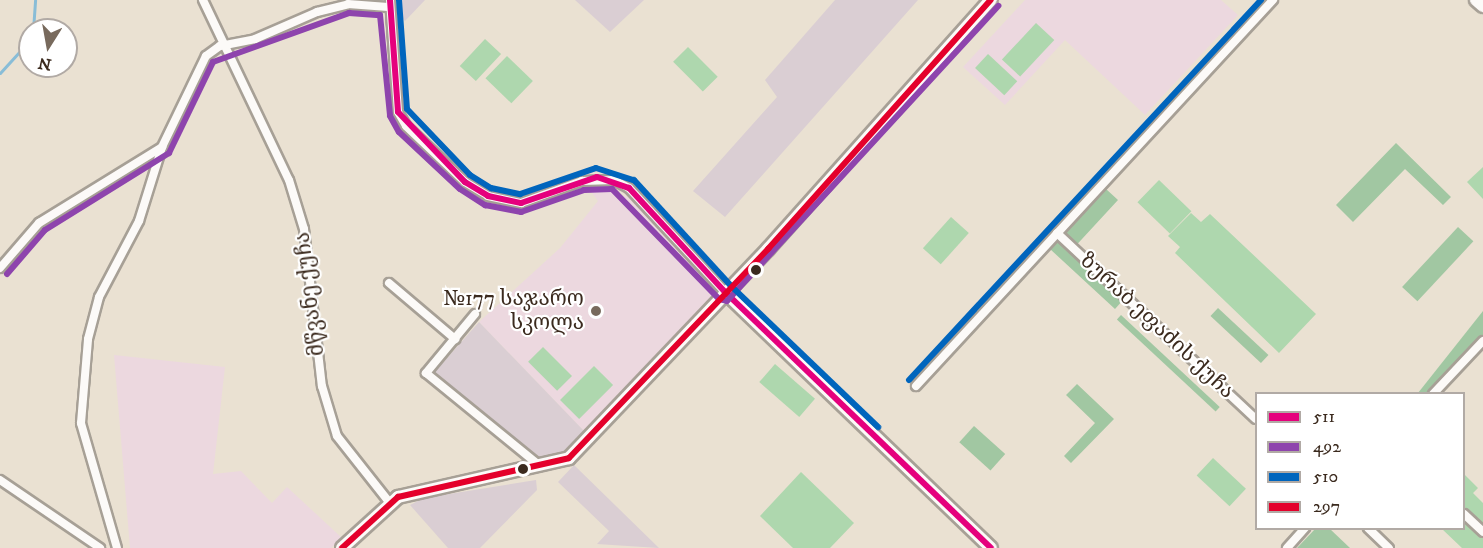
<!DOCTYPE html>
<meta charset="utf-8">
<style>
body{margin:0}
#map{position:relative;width:1483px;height:548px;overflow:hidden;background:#eae1d2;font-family:"IM FELL DW Pica","Noto Serif Georgian",serif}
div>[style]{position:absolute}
.built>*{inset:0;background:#ecd8df}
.industrial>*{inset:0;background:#daced3}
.green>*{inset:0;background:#aed7ae;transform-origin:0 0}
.forest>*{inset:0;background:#a1c7a2;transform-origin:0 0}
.stream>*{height:3px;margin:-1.5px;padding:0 1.5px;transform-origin:1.5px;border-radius:1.5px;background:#89bdd7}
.roads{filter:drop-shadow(2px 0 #a7a096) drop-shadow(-2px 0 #a7a096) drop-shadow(0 2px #a7a096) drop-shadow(0 -2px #a7a096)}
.street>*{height:8px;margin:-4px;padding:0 4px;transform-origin:4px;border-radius:4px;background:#fcfaf8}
.secondary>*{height:12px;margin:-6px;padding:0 6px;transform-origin:6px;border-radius:6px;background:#fcfaf8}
.bus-1>*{height:6px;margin:-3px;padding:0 3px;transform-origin:3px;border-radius:3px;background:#e5007d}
.bus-2>*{height:6px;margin:-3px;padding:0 3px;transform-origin:3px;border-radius:3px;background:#8e44ad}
.bus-3>*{height:6px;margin:-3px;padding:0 3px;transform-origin:3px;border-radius:3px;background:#0065bd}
.bus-4>*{height:6px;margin:-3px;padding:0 3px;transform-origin:3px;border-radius:3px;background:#e4002b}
.dots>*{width:16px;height:16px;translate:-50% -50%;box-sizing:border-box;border:3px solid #fff;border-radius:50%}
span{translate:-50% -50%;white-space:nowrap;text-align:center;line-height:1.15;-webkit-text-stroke:4.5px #fff;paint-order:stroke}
.street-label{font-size:21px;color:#3b2a1e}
.poi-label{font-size:21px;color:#3b2a1e}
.right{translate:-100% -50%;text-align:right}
.legend{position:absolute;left:1255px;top:392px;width:210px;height:138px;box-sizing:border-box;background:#fff;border:2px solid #b1aaa5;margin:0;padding:8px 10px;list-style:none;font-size:18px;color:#3b2a1e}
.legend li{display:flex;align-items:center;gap:12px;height:30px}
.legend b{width:30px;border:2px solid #b1aaa5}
.north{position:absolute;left:18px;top:18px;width:60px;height:60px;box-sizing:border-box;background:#fff;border:2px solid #b1aaa5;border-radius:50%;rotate:191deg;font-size:16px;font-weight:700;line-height:24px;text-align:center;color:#3b2a1e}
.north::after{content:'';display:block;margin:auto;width:21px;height:27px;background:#786a5d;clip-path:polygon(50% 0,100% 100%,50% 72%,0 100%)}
</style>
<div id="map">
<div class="built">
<div style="clip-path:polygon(1025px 0,1221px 0,1238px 15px,1145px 115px,1065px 40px,1005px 105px,963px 67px)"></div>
<div style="clip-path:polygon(594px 184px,627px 197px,682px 250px,715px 295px,584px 431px,479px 322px,560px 248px,598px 201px,587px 186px)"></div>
<div style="clip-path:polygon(114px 355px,225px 367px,213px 474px,241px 471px,272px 503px,287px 487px,342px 538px,331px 548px,130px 548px)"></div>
</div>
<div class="industrial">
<div style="clip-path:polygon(401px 0,425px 0,405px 21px,398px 14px)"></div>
<div style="clip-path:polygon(575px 0,644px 0,610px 32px)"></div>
<div style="clip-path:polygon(835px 0,918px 0,725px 217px,693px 191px,777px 97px,765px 80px)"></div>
<div style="clip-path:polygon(479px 322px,584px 431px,559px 456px,537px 460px,432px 375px)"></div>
<div style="clip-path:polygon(574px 465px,659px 548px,597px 544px,609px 531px,558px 482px)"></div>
<div style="clip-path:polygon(536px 480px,537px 490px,480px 548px,448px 548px,410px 505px,424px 498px)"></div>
</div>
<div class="green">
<div style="left:1036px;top:23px;width:25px;height:50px;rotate:43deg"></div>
<div style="left:485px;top:39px;width:22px;height:37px;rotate:43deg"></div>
<div style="left:688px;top:47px;width:42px;height:21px;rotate:45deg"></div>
<div style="left:988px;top:54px;width:40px;height:19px;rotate:43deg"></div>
<div style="left:507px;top:56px;width:36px;height:31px;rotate:44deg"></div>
<div style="clip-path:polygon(1483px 167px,1483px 199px,1467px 182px)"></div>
<div style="left:1159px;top:180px;width:45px;height:31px;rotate:44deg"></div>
<div style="clip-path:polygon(1191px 213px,1201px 222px,1210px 214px,1316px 314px,1279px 353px,1175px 253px,1180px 247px,1168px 236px)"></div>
<div style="left:951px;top:217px;width:24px;height:42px;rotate:42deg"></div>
<div style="left:543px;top:347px;width:41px;height:21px;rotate:45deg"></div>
<div style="left:775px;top:364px;width:53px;height:24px;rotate:41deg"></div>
<div style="left:594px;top:366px;width:27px;height:48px;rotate:45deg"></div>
<div style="left:1213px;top:458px;width:45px;height:24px;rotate:43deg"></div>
<div style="clip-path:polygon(801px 472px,854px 523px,830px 548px,793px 548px,760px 516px)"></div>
<div style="clip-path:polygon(1464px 474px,1478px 488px,1473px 493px,1483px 503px,1483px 548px,1462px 548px,1442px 529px,1464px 528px)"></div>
</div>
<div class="forest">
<div style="clip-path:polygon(1396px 143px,1451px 197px,1443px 205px,1405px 169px,1353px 222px,1336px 205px)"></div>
<div style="clip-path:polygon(1106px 189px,1118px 200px,1070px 252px,1123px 300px,1115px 309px,1050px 249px)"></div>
<div style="left:1458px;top:227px;width:21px;height:82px;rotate:43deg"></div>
<div style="left:1218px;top:308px;width:69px;height:11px;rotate:43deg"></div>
<div style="clip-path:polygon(1483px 311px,1483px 336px,1429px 393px,1418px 393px)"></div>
<div style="left:1121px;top:315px;width:135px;height:6px;rotate:43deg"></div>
<div style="clip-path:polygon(1077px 384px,1114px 419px,1071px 463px,1064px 456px,1095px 423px,1066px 395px)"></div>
<div style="left:974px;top:426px;width:42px;height:22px;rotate:42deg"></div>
<div style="clip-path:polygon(1316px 528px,1330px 529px,1350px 548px,1297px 548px)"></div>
</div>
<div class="stream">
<div style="left:33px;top:30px;width:30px;rotate:-86deg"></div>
<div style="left:0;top:73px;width:45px;rotate:-47.7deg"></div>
</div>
<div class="roads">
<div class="street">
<div style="left:203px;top:0;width:199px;rotate:64.5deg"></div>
<div style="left:289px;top:180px;width:51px;rotate:73deg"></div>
<div style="left:304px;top:229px;width:158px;rotate:83.5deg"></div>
<div style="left:322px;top:386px;width:52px;rotate:73.3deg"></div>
<div style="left:337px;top:436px;width:85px;rotate:51.7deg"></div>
<div style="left:390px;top:0;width:112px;rotate:85.9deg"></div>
<div style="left:398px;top:112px;width:16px;rotate:60deg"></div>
<div style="left:406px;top:126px;width:81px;rotate:43.5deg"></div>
<div style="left:465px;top:182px;width:27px;rotate:31deg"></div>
<div style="left:488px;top:196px;width:34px;rotate:12deg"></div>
<div style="left:521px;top:203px;width:65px;rotate:-19.8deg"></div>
<div style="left:582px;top:181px;width:32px;rotate:-2deg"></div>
<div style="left:614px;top:180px;width:17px;rotate:28deg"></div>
<div style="left:629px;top:188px;width:142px;rotate:47.3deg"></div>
<div style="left:1057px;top:233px;width:272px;rotate:43.1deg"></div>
<div style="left:0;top:268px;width:60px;rotate:-49.1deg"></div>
<div style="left:39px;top:223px;width:145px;rotate:-31.7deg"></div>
<div style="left:389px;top:283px;width:87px;rotate:40.3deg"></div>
<div style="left:475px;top:314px;width:77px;rotate:129.7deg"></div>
<div style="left:426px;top:373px;width:147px;rotate:39.2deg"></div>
<div style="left:916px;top:386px;width:526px;rotate:-47.24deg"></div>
<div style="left:1433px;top:394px;width:73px;rotate:-46.7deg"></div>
<div style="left:0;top:480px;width:121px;rotate:34.2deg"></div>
<div style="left:1464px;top:514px;width:26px;rotate:43deg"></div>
<div style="left:1368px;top:528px;width:29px;rotate:44deg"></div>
<div style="left:117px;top:548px;width:130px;rotate:-106.1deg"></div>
<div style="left:81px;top:423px;width:84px;rotate:-85.2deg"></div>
<div style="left:88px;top:339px;width:43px;rotate:-75.3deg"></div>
<div style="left:99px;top:297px;width:86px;rotate:-62.2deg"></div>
<div style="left:139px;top:221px;width:77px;rotate:-72.7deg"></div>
<div style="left:162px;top:147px;width:101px;rotate:-64.2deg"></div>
<div style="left:206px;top:56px;width:17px;rotate:-36deg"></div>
<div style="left:220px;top:46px;width:36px;rotate:-11deg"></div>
<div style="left:255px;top:39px;width:68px;rotate:-23.5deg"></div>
<div style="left:317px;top:12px;width:32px;rotate:-14deg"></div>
<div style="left:348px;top:4px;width:40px;rotate:4.3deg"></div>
<div style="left:1287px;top:548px;width:27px;rotate:-48deg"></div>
</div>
<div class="secondary">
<div style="left:1476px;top:0;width:9px;rotate:41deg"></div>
<div style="left:725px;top:292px;width:369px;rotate:43.9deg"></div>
<div style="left:342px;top:548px;width:76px;rotate:-42.3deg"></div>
<div style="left:398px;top:497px;width:175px;rotate:-12.8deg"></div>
<div style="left:569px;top:458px;width:289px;rotate:-46.4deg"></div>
<div style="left:768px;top:249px;width:334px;rotate:-48.2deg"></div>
</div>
</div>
<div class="bus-1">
<div style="left:390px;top:0;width:112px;rotate:85.9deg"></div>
<div style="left:398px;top:112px;width:97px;rotate:46.3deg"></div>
<div style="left:465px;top:182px;width:27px;rotate:31deg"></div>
<div style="left:488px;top:196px;width:34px;rotate:12deg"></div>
<div style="left:521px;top:203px;width:80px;rotate:-18.9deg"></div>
<div style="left:597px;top:177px;width:34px;rotate:19deg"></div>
<div style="left:629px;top:188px;width:142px;rotate:47.3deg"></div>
<div style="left:725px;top:292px;width:369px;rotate:43.9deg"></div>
</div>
<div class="bus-2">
<div style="left:7px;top:274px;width:58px;rotate:-49.2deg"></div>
<div style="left:45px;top:230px;width:146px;rotate:-31.8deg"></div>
<div style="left:169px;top:153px;width:101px;rotate:-64.2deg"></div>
<div style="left:213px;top:62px;width:145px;rotate:-19.8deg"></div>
<div style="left:349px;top:13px;width:31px;rotate:4deg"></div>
<div style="left:380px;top:15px;width:101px;rotate:84.3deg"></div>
<div style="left:390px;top:116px;width:18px;rotate:61deg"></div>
<div style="left:399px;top:132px;width:83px;rotate:43.1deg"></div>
<div style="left:460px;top:189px;width:30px;rotate:33deg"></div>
<div style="left:485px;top:205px;width:37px;rotate:11deg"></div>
<div style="left:521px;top:212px;width:67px;rotate:-19.2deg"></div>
<div style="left:584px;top:190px;width:28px;rotate:-2deg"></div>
<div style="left:612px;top:189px;width:153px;rotate:45.8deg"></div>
<div style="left:719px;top:299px;width:8px;rotate:14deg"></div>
<div style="left:727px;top:301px;width:401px;rotate:-47.4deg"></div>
</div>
<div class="bus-3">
<div style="left:399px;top:0;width:109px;rotate:85.8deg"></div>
<div style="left:407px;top:109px;width:91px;rotate:46.3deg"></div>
<div style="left:470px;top:175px;width:25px;rotate:32deg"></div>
<div style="left:491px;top:188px;width:30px;rotate:12deg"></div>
<div style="left:520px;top:194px;width:80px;rotate:-18.9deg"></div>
<div style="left:596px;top:168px;width:40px;rotate:18deg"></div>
<div style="left:634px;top:180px;width:144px;rotate:47.5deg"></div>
<div style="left:731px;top:286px;width:204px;rotate:43.8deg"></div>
<div style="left:909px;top:380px;width:518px;rotate:-47.19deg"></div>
</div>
<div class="bus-4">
<div style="left:342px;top:548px;width:76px;rotate:-42.3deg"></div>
<div style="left:398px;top:497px;width:175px;rotate:-12.8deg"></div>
<div style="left:569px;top:458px;width:289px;rotate:-46.4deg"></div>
<div style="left:768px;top:249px;width:334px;rotate:-48.2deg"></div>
</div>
<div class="dots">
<div style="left:756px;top:270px;background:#3b2a1e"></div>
<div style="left:596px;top:311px;background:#786a5d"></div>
<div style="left:523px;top:469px;background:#3b2a1e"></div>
</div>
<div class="street-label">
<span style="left:310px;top:294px;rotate:-97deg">მწვანე ქუჩა</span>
<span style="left:1157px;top:326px;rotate:43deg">ზურაბ ეფაძის ქუჩა</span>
</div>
<div class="poi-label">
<span class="right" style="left:584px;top:311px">№177 საჯარო<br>სკოლა</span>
</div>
<ul class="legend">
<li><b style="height:8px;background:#e5007d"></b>511</li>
<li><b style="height:8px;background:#8e44ad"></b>492</li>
<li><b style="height:8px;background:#0065bd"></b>510</li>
<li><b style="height:8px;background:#e4002b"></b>297</li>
</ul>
<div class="north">N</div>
</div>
